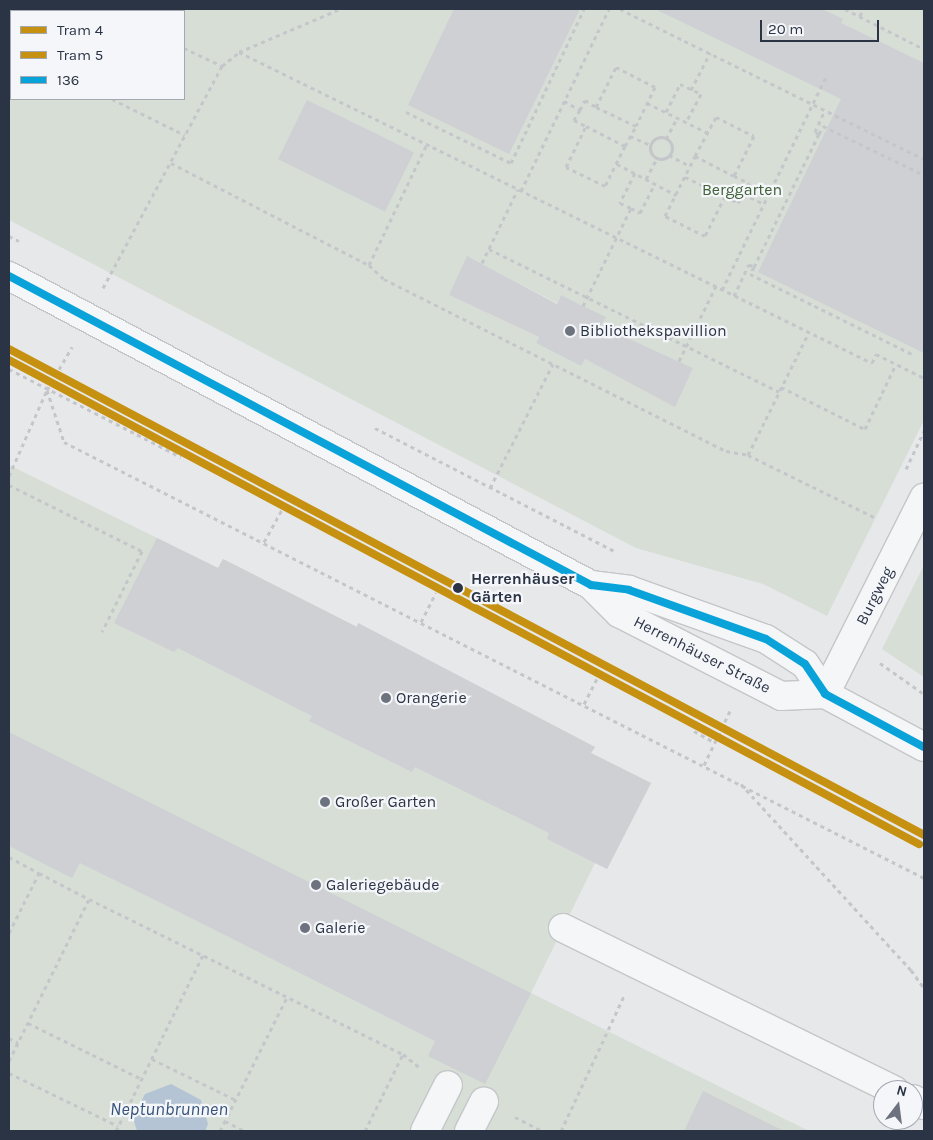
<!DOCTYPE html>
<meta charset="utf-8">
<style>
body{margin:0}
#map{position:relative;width:933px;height:1140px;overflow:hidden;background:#e6e8ea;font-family:Karla,sans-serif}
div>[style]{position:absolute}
.green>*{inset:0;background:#d6ded6}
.water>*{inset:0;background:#b4c4d5}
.building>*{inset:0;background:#ced0d3;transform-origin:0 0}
.path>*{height:3px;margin-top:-1.5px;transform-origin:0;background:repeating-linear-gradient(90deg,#c5c6ca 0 4px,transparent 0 8px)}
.path>.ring{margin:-1.5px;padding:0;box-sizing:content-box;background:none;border:3px solid #c5c6ca;border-radius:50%}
.roads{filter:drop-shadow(1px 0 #c4c6c8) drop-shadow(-1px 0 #c4c6c8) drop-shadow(0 1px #c4c6c8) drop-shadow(0 -1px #c4c6c8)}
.minor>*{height:28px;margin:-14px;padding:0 14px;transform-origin:14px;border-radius:14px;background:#f5f6f7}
.bus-1>*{height:8px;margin:-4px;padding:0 4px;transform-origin:4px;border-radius:4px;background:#09a3da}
.tram-1>*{height:8px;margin:-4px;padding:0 4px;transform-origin:4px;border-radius:4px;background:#c69111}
.tram-2>*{height:8px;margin:-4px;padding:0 4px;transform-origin:4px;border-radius:4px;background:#c69111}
.dots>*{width:14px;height:14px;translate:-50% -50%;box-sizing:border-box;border:2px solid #f4f6f9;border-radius:50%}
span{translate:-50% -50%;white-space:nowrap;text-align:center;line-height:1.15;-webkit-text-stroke:4.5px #f4f6f9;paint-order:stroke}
.park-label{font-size:16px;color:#3f6138}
.poi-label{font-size:16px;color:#2b3445}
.left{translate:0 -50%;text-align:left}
.stop-label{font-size:16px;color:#2b3445;font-weight:700}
.street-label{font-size:16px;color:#2b3445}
.water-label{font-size:18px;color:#34527a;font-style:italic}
.frame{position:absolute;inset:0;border:10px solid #2b3445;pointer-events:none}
.legend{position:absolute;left:10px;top:10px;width:175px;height:90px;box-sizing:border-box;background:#f4f6f9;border:1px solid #a4a8b1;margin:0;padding:6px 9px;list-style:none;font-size:15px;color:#2b3445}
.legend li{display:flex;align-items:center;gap:10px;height:25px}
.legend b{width:25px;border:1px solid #a4a8b1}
.north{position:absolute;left:873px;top:1080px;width:50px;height:50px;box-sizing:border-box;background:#f4f6f9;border:1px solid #a4a8b1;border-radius:50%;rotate:15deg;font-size:14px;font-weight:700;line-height:20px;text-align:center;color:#2b3445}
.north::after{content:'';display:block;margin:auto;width:18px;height:22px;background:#6c737f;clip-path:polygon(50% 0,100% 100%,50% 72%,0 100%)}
.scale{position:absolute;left:760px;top:20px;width:119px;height:22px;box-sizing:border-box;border:2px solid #2b3445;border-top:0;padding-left:6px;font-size:15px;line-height:18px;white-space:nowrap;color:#2b3445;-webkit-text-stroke:4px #f4f6f9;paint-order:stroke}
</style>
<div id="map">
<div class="green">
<div style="clip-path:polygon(evenodd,9px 9px,924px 9px,924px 420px,827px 616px,763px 584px,636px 548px,9px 220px,9px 9px,11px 11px,184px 11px,184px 99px,11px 99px,11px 11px,9px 9px,468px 257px,557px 303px,561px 295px,605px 317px,601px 326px,693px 368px,675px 406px,585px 359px,581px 366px,536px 343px,539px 337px,449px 295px,468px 257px)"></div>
<div style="clip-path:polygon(9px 465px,218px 568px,223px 559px,357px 627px,358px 623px,595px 747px,591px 753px,651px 783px,607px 869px,595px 863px,531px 993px,809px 1131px,9px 1131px)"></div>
<div style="clip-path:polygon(924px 565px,924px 677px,882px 649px)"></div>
</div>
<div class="water">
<div style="clip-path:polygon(171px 1084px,201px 1100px,208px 1124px,205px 1131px,137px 1131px,133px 1118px,145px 1094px)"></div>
</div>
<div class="building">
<div style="clip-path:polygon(454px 9px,580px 9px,509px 154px,408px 105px)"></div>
<div style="clip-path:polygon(655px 9px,822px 9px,843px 19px,841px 23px,924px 63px,924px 353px,758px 272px,841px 99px)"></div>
<div style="left:307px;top:100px;width:119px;height:66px;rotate:26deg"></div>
<div style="clip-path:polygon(467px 256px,557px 304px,561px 295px,583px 306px,606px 317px,601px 326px,693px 368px,675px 407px,585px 359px,581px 366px,536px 343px,539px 337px,449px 295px)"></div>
<div style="clip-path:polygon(157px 538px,218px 568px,223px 559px,357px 627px,358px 623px,595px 747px,591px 753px,651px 783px,607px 869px,547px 839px,549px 833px,415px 767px,412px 772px,309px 721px,312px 716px,178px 648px,174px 652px,114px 623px)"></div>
<div style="clip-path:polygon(9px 732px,531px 993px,485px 1084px,428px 1056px,435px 1041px,161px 903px,80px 863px,72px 878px,9px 846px)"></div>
<div style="clip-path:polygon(703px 1091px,784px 1131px,684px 1131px)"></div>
</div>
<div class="path">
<div style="left:620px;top:9px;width:339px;rotate:26.3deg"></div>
<div style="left:845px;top:9px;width:89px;rotate:26.9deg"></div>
<div style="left:860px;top:16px;width:8px;rotate:-67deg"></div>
<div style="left:9px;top:47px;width:2px;rotate:27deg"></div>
<div style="left:184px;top:48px;width:42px;rotate:25.3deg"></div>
<div style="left:239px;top:52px;width:705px;rotate:26.17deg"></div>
<div style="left:872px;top:363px;width:10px;rotate:-66deg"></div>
<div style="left:876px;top:354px;width:54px;rotate:26.6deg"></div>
<div style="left:616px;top:67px;width:44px;rotate:27.1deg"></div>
<div style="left:655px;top:87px;width:43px;rotate:116deg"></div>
<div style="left:636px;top:126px;width:44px;rotate:-154.6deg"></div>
<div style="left:596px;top:107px;width:45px;rotate:-63.4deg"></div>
<div style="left:691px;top:90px;width:42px;rotate:-62.8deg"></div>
<div style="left:112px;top:99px;width:81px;rotate:26.3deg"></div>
<div style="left:564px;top:101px;width:18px;rotate:29deg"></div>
<div style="left:580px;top:110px;width:11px;rotate:-63deg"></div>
<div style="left:585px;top:100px;width:13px;rotate:32deg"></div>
<div style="left:647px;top:103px;width:68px;rotate:26.2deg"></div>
<div style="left:580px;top:110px;width:12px;rotate:121deg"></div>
<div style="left:574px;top:120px;width:13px;rotate:27deg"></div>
<div style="left:586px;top:126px;width:44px;rotate:27.1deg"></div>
<div style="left:625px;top:146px;width:45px;rotate:116.6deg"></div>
<div style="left:605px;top:186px;width:43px;rotate:-154deg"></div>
<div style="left:566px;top:167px;width:46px;rotate:-64deg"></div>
<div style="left:406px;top:112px;width:117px;rotate:25.9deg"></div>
<div style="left:511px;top:163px;width:170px;rotate:-64.6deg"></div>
<div style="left:666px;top:112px;width:31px;rotate:-63deg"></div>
<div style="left:680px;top:84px;width:23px;rotate:25deg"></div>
<div style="left:701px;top:94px;width:32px;rotate:118deg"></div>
<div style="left:716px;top:117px;width:42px;rotate:26.6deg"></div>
<div style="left:754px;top:136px;width:45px;rotate:116.6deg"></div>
<div style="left:734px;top:176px;width:44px;rotate:-152.9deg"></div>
<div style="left:695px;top:156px;width:44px;rotate:-61.7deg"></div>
<div style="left:819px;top:134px;width:9px;rotate:-63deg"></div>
<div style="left:823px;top:126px;width:112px;rotate:25.9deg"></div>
<div style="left:630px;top:136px;width:22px;rotate:24deg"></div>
<div class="ring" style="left:650px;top:137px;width:19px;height:19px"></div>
<div style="left:666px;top:139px;width:24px;rotate:-62deg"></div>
<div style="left:625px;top:146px;width:23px;rotate:-61deg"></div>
<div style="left:669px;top:155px;width:24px;rotate:28deg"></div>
<div style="left:171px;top:163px;width:223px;rotate:27.3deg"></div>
<div style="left:369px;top:265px;width:21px;rotate:43deg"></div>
<div style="left:384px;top:279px;width:383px;rotate:26.7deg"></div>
<div style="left:726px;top:451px;width:22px;rotate:10deg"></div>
<div style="left:748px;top:455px;width:143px;rotate:26.2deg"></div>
<div style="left:617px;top:164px;width:67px;rotate:27.7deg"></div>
<div style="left:635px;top:173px;width:34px;rotate:117deg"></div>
<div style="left:620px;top:203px;width:12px;rotate:24deg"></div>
<div style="left:631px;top:208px;width:10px;rotate:29deg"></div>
<div style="left:640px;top:213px;width:33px;rotate:-63deg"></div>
<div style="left:734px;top:176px;width:17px;rotate:25deg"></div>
<div style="left:749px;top:183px;width:13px;rotate:119deg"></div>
<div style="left:743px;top:194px;width:23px;rotate:25deg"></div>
<div style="left:685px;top:177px;width:44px;rotate:25.4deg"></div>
<div style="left:725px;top:196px;width:45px;rotate:116.6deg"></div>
<div style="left:705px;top:236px;width:45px;rotate:-153.4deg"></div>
<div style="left:665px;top:216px;width:67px;rotate:-63.4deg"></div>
<div style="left:646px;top:179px;width:24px;rotate:-62deg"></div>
<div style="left:521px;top:191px;width:202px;rotate:-64.2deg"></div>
<div style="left:725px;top:196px;width:15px;rotate:28deg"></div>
<div style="left:738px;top:203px;width:10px;rotate:-61deg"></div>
<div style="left:9px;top:236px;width:11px;rotate:27deg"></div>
<div style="left:489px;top:249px;width:323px;rotate:26.2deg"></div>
<div style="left:482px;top:263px;width:82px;rotate:-64.1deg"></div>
<div style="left:369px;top:265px;width:134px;rotate:-64.4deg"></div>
<div style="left:754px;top:267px;width:8px;rotate:120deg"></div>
<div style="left:750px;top:274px;width:181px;rotate:26.3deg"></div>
<div style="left:103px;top:288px;width:252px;rotate:-61.8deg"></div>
<div style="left:222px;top:66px;width:22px;rotate:-39deg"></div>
<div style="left:239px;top:52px;width:110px;rotate:-23.1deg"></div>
<div style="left:722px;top:290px;width:237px;rotate:-64deg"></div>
<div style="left:734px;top:296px;width:35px;rotate:-65deg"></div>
<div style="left:749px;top:264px;width:6px;rotate:31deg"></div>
<div style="left:754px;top:267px;width:148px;rotate:-64deg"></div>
<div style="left:819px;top:134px;width:4px;rotate:-153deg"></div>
<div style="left:815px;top:132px;width:24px;rotate:-66deg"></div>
<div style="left:583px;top:306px;width:109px;rotate:-63.9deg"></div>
<div style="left:679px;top:361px;width:84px;rotate:-63.7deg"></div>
<div style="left:9px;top:369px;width:193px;rotate:27.1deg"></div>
<div style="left:781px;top:387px;width:94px;rotate:26.6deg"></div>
<div style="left:865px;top:429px;width:72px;rotate:-64.5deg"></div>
<div style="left:47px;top:390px;width:55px;rotate:71.9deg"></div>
<div style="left:64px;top:442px;width:964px;rotate:26.88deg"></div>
<div style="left:375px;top:428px;width:271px;rotate:27.2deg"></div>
<div style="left:748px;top:455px;width:137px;rotate:-63.6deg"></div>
<div style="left:906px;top:469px;width:42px;rotate:-64.7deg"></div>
<div style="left:9px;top:476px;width:94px;rotate:-66.2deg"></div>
<div style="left:47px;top:390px;width:50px;rotate:-59.8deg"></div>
<div style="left:9px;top:485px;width:148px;rotate:26.4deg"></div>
<div style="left:142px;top:551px;width:90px;rotate:116.3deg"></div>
<div style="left:490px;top:488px;width:139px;rotate:-63.1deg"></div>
<div style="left:264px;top:542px;width:37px;rotate:-61deg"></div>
<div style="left:421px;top:622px;width:33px;rotate:-63deg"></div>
<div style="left:880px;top:663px;width:54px;rotate:35.2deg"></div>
<div style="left:584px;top:704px;width:28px;rotate:-63deg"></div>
<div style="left:694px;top:731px;width:23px;rotate:29deg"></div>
<div style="left:704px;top:765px;width:62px;rotate:-64.3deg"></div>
<div style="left:741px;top:784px;width:252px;rotate:47.6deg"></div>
<div style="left:911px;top:970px;width:22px;rotate:54deg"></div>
<div style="left:9px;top:857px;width:34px;rotate:28deg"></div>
<div style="left:9px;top:933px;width:67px;rotate:-63.4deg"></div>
<div style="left:39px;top:873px;width:56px;rotate:27.5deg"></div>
<div style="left:28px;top:1023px;width:127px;rotate:26.2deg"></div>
<div style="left:9px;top:1038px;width:10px;rotate:29deg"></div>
<div style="left:152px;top:1059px;width:93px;rotate:26deg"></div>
<div style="left:9px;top:1061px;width:181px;rotate:-63.7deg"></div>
<div style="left:89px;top:899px;width:350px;rotate:26.3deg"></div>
<div style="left:403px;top:1054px;width:21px;rotate:39deg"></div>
<div style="left:9px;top:1073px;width:121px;rotate:25.9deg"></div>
<div style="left:515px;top:1117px;width:31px;rotate:27deg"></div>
<div style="left:225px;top:1121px;width:22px;rotate:27deg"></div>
<div style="left:116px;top:1131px;width:196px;rotate:-63.7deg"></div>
<div style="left:220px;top:1131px;width:150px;rotate:-63.4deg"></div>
<div style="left:365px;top:1131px;width:86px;rotate:-63.7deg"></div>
<div style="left:561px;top:1131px;width:149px;rotate:-65deg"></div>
</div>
<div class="roads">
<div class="minor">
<div style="left:9px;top:276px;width:659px;rotate:27.97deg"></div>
<div style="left:591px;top:585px;width:40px;rotate:45deg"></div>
<div style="left:619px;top:613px;width:182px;rotate:27.1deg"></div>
<div style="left:781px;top:696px;width:44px;rotate:-2.6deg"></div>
<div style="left:591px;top:585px;width:38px;rotate:7deg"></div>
<div style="left:629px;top:590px;width:145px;rotate:19.7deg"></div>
<div style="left:766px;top:639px;width:46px;rotate:32.7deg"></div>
<div style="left:805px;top:664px;width:36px;rotate:56deg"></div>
<div style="left:825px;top:694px;width:112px;rotate:28.2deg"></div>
<div style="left:825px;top:694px;width:220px;rotate:-63.2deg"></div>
<div style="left:563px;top:928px;width:369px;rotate:26.1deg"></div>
<div style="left:913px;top:1099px;width:13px;rotate:29deg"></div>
<div style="left:425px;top:1131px;width:51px;rotate:-63.4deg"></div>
<div style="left:469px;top:1131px;width:33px;rotate:-63deg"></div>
</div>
</div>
<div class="bus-1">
<div style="left:9px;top:276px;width:659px;rotate:27.97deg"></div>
<div style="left:591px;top:585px;width:38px;rotate:7deg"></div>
<div style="left:629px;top:590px;width:145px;rotate:19.7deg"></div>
<div style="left:766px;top:639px;width:46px;rotate:32.7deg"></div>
<div style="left:805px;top:664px;width:36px;rotate:56deg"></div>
<div style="left:825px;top:694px;width:112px;rotate:28.2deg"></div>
</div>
<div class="tram-1">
<div style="left:9px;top:349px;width:1036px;rotate:27.97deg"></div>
</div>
<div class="tram-2">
<div style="left:9px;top:360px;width:1031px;rotate:28.01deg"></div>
</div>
<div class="dots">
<div style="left:570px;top:331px;background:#6c737f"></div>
<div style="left:458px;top:588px;background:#2b3445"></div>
<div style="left:386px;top:698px;background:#6c737f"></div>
<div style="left:325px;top:802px;background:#6c737f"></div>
<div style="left:316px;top:885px;background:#6c737f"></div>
<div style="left:305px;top:928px;background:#6c737f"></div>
</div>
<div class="park-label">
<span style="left:742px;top:190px">Berggarten</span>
</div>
<div class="poi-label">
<span class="left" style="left:580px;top:331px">Bibliothekspavillion</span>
<span class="left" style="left:396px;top:698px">Orangerie</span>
<span class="left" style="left:335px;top:802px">Großer Garten</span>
<span class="left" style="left:326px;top:885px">Galeriegebäude</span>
<span class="left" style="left:315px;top:928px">Galerie</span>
</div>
<div class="stop-label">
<span class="left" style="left:471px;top:588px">Herrenhäuser<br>Gärten</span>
</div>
<div class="street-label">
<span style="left:875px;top:596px;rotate:-63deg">Burgweg</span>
<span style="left:702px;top:655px;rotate:27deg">Herrenhäuser Straße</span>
</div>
<div class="water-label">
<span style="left:169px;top:1109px">Neptunbrunnen</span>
</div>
<div class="frame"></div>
<ul class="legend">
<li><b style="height:6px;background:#c69111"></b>Tram 4</li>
<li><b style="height:6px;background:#c69111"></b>Tram 5</li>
<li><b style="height:6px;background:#09a3da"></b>136</li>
</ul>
<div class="north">N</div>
<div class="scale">20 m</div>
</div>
